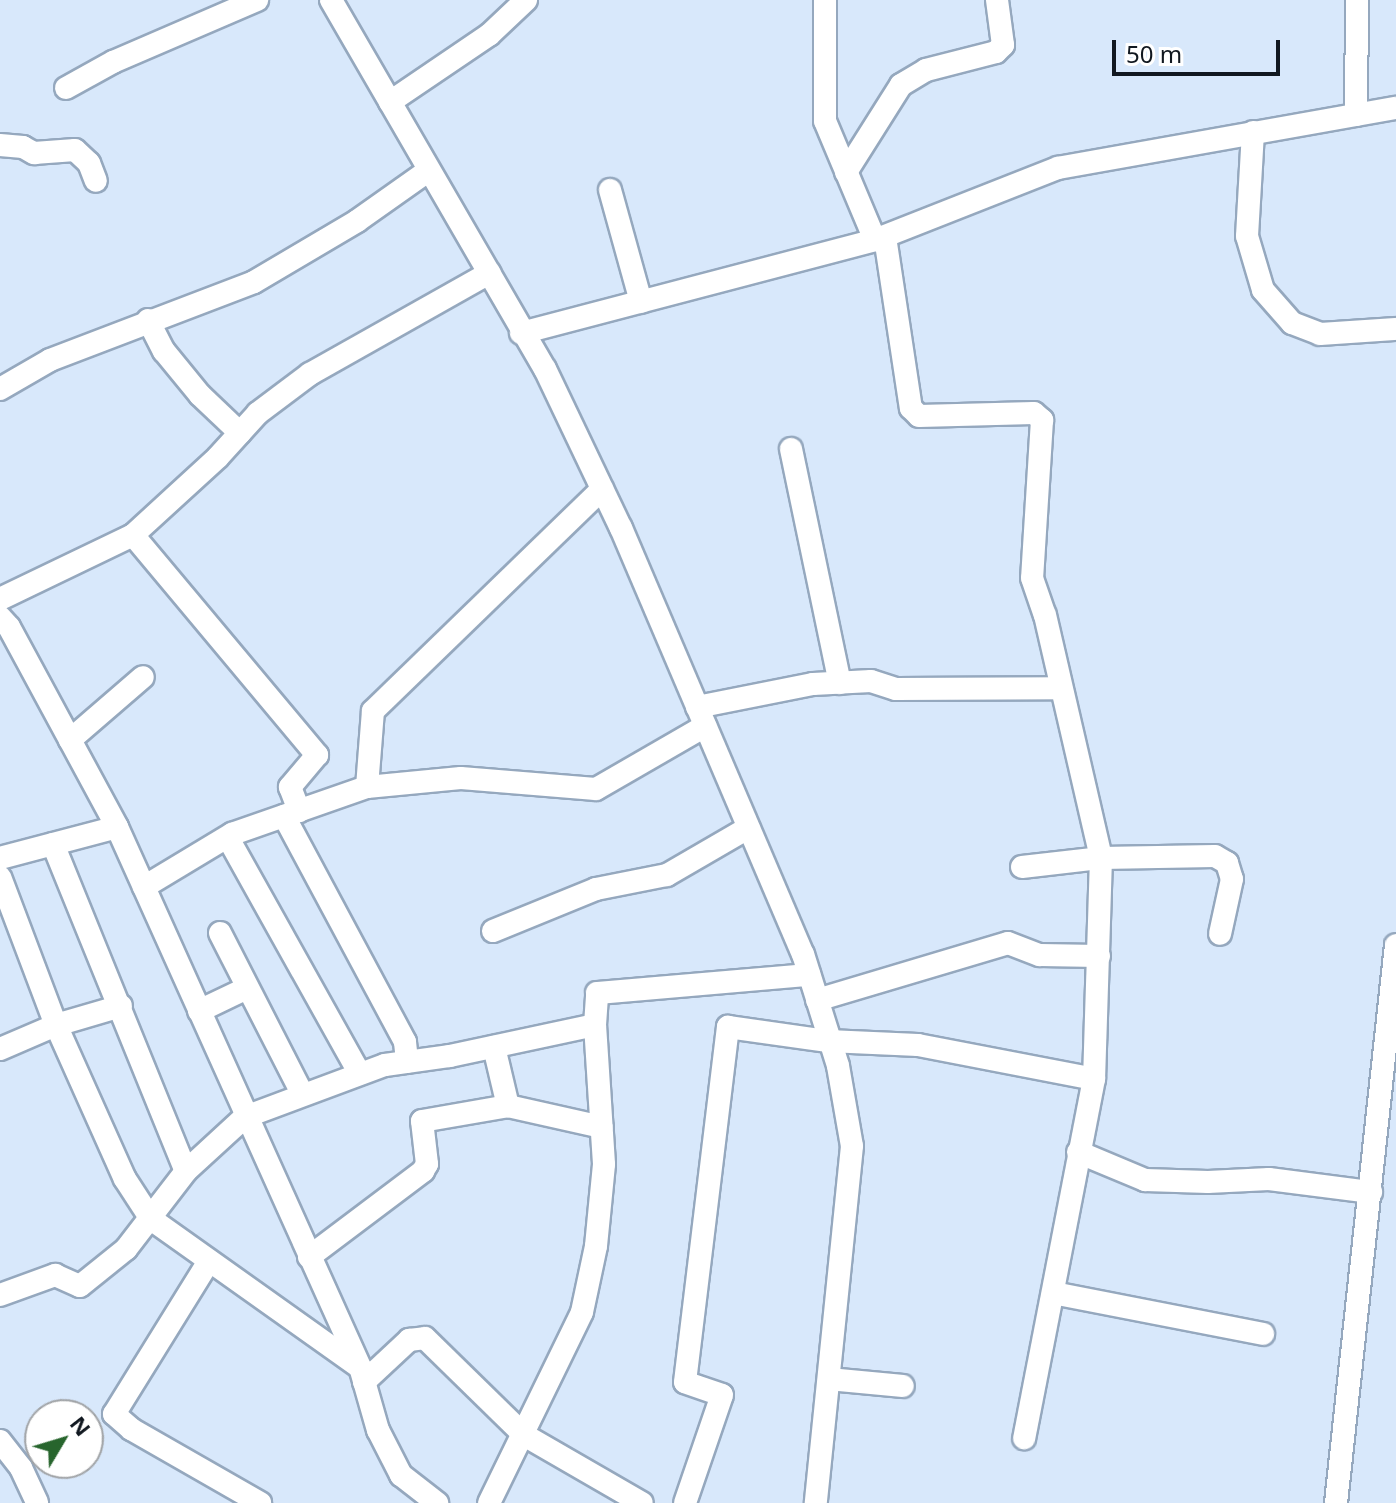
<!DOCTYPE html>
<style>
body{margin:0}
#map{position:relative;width:1396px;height:1503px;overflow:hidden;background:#d8e8fb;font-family:"Noto Sans",sans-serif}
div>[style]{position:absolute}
.roads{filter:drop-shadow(2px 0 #95a8be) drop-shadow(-2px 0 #95a8be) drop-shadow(0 2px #95a8be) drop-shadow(0 -2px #95a8be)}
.street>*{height:22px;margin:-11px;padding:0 11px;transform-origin:11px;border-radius:11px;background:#fff}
span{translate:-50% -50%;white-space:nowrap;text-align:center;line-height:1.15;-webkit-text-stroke:8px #fff;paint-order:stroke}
.north{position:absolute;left:24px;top:1399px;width:80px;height:80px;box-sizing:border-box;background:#fff;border:2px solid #a0a3a6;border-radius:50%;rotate:52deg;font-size:22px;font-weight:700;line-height:32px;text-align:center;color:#111820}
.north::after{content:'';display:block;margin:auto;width:28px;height:36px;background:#27652d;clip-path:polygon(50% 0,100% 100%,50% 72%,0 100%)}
.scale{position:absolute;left:1112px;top:40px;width:168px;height:36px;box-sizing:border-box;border:4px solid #111820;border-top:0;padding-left:10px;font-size:24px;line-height:28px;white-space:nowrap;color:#111820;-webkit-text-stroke:6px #fff;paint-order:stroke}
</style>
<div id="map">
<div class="roads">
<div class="street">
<div style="left:331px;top:0;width:427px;rotate:59.9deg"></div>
<div style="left:545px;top:369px;width:176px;rotate:64.5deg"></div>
<div style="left:621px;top:528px;width:463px;rotate:66.9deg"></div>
<div style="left:803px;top:954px;width:117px;rotate:72.6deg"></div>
<div style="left:838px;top:1066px;width:81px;rotate:80.1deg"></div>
<div style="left:852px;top:1146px;width:359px;rotate:95.8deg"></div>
<div style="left:825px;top:0;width:121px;rotate:90deg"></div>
<div style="left:825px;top:121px;width:129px;rotate:67.2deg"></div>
<div style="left:66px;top:88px;width:54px;rotate:-29deg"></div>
<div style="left:113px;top:62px;width:157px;rotate:-23.3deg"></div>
<div style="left:390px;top:102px;width:120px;rotate:-34.1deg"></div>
<div style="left:489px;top:35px;width:51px;rotate:-43.4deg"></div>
<div style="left:1356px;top:115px;width:115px;rotate:-89.5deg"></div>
<div style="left:1253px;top:132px;width:104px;rotate:93.3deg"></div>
<div style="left:1247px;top:236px;width:56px;rotate:73.5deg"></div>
<div style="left:1263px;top:290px;width:44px;rotate:48.7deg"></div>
<div style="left:1292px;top:323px;width:30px;rotate:21deg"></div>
<div style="left:1320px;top:334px;width:76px;rotate:-3.8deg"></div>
<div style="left:0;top:145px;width:23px;rotate:5deg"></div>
<div style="left:23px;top:147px;width:13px;rotate:29deg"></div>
<div style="left:34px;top:153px;width:41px;rotate:-4.2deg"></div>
<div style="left:75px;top:150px;width:19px;rotate:43deg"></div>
<div style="left:89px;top:163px;width:19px;rotate:69deg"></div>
<div style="left:846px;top:172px;width:103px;rotate:-57.7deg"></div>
<div style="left:901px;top:85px;width:29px;rotate:-31deg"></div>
<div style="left:926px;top:70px;width:72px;rotate:-14.4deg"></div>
<div style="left:996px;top:52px;width:10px;rotate:-45deg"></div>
<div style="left:1003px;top:45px;width:45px;rotate:-97.6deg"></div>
<div style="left:610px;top:190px;width:116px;rotate:74.5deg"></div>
<div style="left:885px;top:237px;width:173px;rotate:81.4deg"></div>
<div style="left:911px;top:408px;width:11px;rotate:45deg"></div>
<div style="left:919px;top:416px;width:115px;rotate:-1.5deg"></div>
<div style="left:1034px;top:413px;width:11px;rotate:41deg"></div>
<div style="left:1042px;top:420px;width:158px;rotate:93.6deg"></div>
<div style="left:1032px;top:578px;width:39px;rotate:71deg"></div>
<div style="left:1045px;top:615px;width:249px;rotate:77deg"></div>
<div style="left:1101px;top:858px;width:221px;rotate:91.8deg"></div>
<div style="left:1094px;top:1079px;width:366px;rotate:101deg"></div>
<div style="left:148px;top:320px;width:35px;rotate:63deg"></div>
<div style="left:164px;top:351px;width:57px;rotate:50.7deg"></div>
<div style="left:200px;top:395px;width:55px;rotate:43.5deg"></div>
<div style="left:521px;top:333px;width:366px;rotate:-14.7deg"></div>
<div style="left:875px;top:240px;width:197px;rotate:-21.5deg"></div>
<div style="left:1058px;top:168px;width:343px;rotate:-10.1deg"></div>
<div style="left:0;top:389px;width:58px;rotate:-30.1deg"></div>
<div style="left:50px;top:360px;width:218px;rotate:-20.9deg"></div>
<div style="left:254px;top:282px;width:120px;rotate:-30.6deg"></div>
<div style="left:357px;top:221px;width:88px;rotate:-35.3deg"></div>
<div style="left:791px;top:449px;width:239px;rotate:78.2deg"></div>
<div style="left:133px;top:535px;width:287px;rotate:50.1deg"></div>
<div style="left:317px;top:755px;width:42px;rotate:130.2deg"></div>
<div style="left:290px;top:787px;width:26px;rotate:69deg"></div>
<div style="left:0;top:599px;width:148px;rotate:-25.7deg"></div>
<div style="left:133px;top:535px;width:115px;rotate:-42.5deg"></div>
<div style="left:218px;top:457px;width:59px;rotate:-47.7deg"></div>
<div style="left:258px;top:413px;width:65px;rotate:-36.9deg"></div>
<div style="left:310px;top:374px;width:206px;rotate:-29.4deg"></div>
<div style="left:0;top:617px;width:13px;rotate:48deg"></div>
<div style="left:9px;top:627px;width:227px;rotate:61.6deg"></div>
<div style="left:117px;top:827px;width:592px;rotate:65.77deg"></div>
<div style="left:360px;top:1367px;width:66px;rotate:74.1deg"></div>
<div style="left:378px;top:1430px;width:51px;rotate:62.9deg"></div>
<div style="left:401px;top:1475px;width:46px;rotate:37.9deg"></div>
<div style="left:697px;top:707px;width:118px;rotate:-11.2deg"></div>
<div style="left:813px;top:684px;width:58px;rotate:-3deg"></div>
<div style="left:871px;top:681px;width:26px;rotate:18deg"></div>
<div style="left:896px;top:689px;width:165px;rotate:-0.3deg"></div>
<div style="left:70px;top:740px;width:96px;rotate:-40.8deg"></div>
<div style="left:367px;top:787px;width:94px;rotate:-5.5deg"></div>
<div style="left:461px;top:778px;width:135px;rotate:4.7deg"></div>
<div style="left:596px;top:789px;width:126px;rotate:-30deg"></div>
<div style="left:284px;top:816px;width:256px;rotate:61.8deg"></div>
<div style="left:405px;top:1042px;width:20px;rotate:84deg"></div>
<div style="left:228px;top:838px;width:270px;rotate:60.8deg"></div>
<div style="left:53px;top:844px;width:353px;rotate:67.9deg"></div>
<div style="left:0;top:858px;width:121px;rotate:-14.8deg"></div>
<div style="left:1022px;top:867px;width:80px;rotate:-6.5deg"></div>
<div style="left:1101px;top:858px;width:114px;rotate:-1deg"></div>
<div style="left:1215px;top:856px;width:14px;rotate:30deg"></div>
<div style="left:1227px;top:863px;width:17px;rotate:73deg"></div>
<div style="left:1232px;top:879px;width:56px;rotate:102.3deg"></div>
<div style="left:0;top:877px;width:158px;rotate:69.3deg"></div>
<div style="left:56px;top:1025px;width:61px;rotate:156.8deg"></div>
<div style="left:144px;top:887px;width:103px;rotate:-31.1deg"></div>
<div style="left:232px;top:834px;width:143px;rotate:-19.2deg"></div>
<div style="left:367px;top:787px;width:76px;rotate:-85.5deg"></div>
<div style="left:373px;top:711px;width:319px;rotate:-44.1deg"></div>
<div style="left:493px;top:931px;width:111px;rotate:-22.2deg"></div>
<div style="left:596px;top:889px;width:72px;rotate:-11.2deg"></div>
<div style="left:667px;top:875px;width:94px;rotate:-30.1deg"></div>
<div style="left:220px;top:933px;width:180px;rotate:62.9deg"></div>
<div style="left:817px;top:1000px;width:199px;rotate:-16.6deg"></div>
<div style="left:1008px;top:943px;width:34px;rotate:21deg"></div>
<div style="left:1040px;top:955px;width:59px;rotate:1deg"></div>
<div style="left:121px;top:1006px;width:68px;rotate:163.7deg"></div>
<div style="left:56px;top:1025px;width:169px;rotate:65.9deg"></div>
<div style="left:125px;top:1179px;width:48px;rotate:57deg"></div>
<div style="left:151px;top:1219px;width:254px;rotate:35.4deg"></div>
<div style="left:199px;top:1011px;width:53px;rotate:-25.6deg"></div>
<div style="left:494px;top:1047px;width:61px;rotate:76.7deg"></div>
<div style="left:1078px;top:1152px;width:73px;rotate:22.7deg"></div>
<div style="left:1145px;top:1180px;width:63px;rotate:1.8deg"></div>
<div style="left:1208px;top:1182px;width:61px;rotate:-2.8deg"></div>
<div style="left:1269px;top:1179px;width:103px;rotate:7.3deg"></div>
<div style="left:309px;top:1257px;width:143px;rotate:-37deg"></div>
<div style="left:423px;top:1171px;width:8px;rotate:-60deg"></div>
<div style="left:427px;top:1164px;width:43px;rotate:-96.6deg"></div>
<div style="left:422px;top:1121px;width:87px;rotate:-9.9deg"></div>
<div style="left:508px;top:1106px;width:96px;rotate:12.6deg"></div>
<div style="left:209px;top:1261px;width:180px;rotate:121.8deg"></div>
<div style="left:114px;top:1414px;width:23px;rotate:41deg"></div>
<div style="left:131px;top:1429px;width:149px;rotate:29.8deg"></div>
<div style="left:1053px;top:1293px;width:214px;rotate:11deg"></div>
<div style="left:0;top:1295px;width:59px;rotate:-20deg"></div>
<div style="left:55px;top:1275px;width:27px;rotate:24deg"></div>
<div style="left:80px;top:1286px;width:59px;rotate:-38.8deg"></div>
<div style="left:126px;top:1249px;width:98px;rotate:-52.4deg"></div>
<div style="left:186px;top:1171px;width:80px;rotate:-42.5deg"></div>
<div style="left:245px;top:1117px;width:149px;rotate:-20.4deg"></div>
<div style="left:385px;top:1065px;width:66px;rotate:-7.9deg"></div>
<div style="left:450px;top:1056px;width:148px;rotate:-12.1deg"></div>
<div style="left:829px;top:1379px;width:74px;rotate:5.4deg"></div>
<div style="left:364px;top:1382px;width:62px;rotate:-43deg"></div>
<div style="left:409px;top:1340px;width:16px;rotate:-7deg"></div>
<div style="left:425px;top:1338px;width:139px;rotate:44.4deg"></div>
<div style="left:524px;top:1435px;width:136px;rotate:30deg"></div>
<div style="left:0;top:1441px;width:34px;rotate:52deg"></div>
<div style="left:21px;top:1468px;width:38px;rotate:65deg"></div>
<div style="left:489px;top:1503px;width:212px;rotate:-64deg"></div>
<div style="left:582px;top:1312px;width:67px;rotate:-78deg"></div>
<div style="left:596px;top:1246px;width:82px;rotate:-84.4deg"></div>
<div style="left:604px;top:1164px;width:139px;rotate:-93.7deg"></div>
<div style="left:595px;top:1025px;width:32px;rotate:-86deg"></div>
<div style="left:597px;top:993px;width:213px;rotate:-4.9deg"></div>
<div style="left:685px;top:1503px;width:114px;rotate:-71.1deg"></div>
<div style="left:722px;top:1395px;width:39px;rotate:-161deg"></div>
<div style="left:685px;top:1382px;width:358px;rotate:-83.1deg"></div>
<div style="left:728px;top:1027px;width:101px;rotate:8deg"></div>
<div style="left:828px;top:1041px;width:90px;rotate:2.5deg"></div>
<div style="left:918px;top:1045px;width:179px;rotate:10.9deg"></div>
<div style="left:1336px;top:1503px;width:561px;rotate:-83.86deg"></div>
</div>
</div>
<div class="north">N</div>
<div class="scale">50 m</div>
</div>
